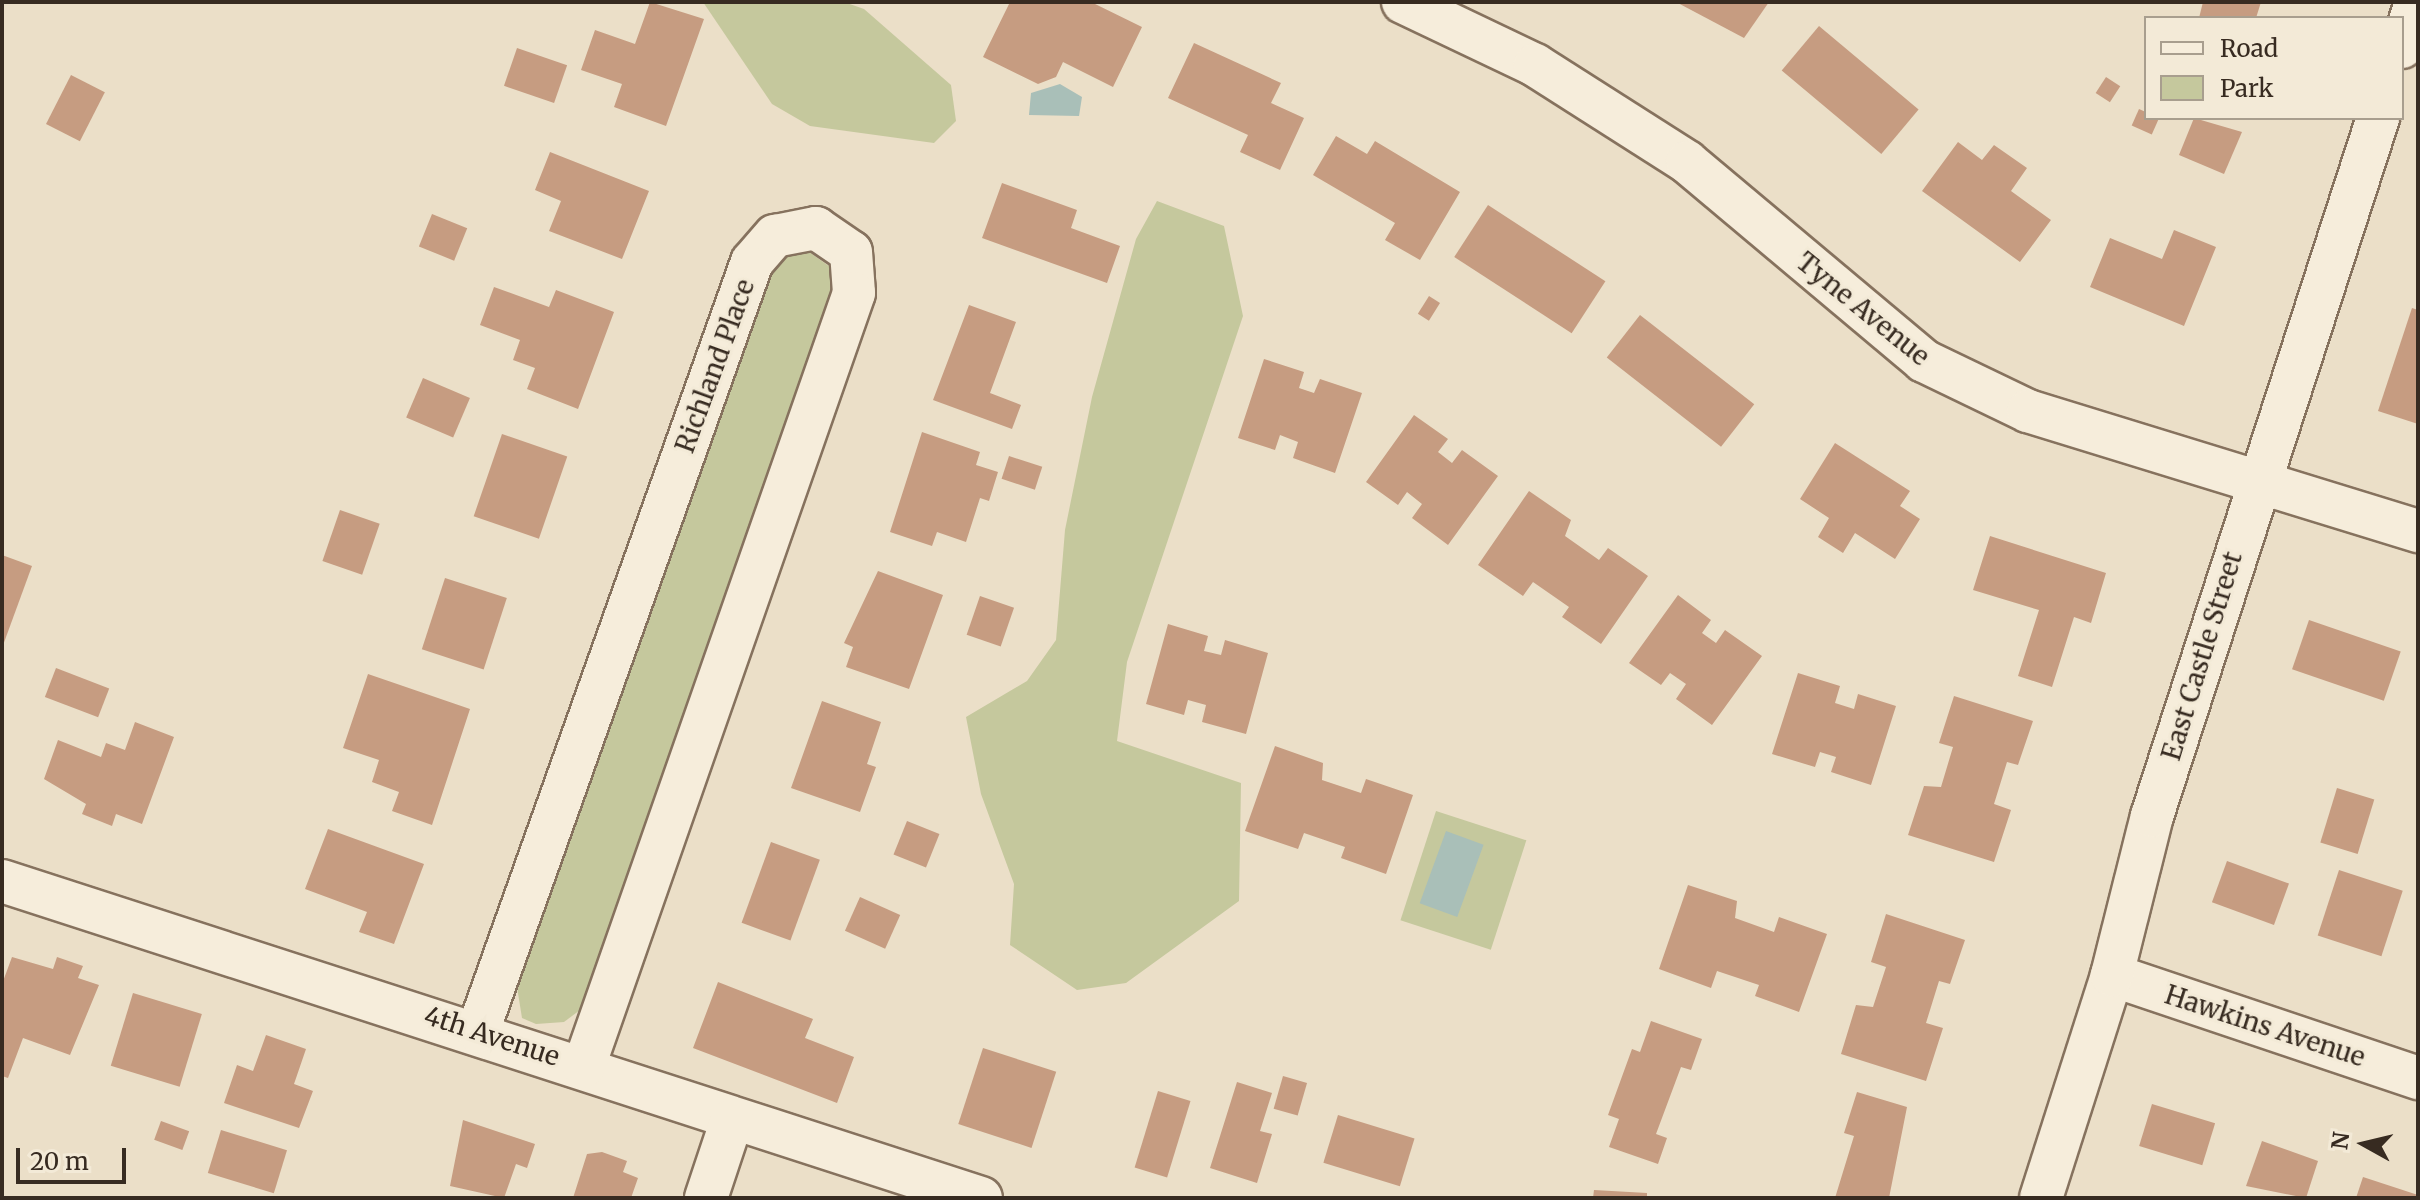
<!DOCTYPE html>
<style>
body{margin:0}
#map{position:relative;width:2420px;height:1200px;overflow:hidden;background:#ebdfc8;font-family:Merriweather,serif}
div>[style]{position:absolute}
.green>*{inset:0;background:#c5c89d;transform-origin:0 0}
.water>*{inset:0;background:#a9bfb8;transform-origin:0 0}
.building>*{inset:0;background:#c69c81;transform-origin:0 0}
.roads{filter:drop-shadow(2px 0 #86725e) drop-shadow(-2px 0 #86725e) drop-shadow(0 2px #86725e) drop-shadow(0 -2px #86725e)}
.street>*{height:42px;margin:-21px;padding:0 21px;transform-origin:21px;border-radius:21px;background:#f6eddb}
span{translate:-50% -50%;white-space:nowrap;text-align:center;line-height:1.15;-webkit-text-stroke:6px #f3ead7;paint-order:stroke}
.street-label{font-size:26px;color:#372b21}
.frame{position:absolute;inset:0;border:4px solid #372b21;pointer-events:none}
.legend{position:absolute;left:2144px;top:16px;width:260px;height:104px;box-sizing:border-box;background:#f3ead7;border:2px solid #a89e8e;margin:0;padding:10px 14px;list-style:none;font-size:24px;color:#372b21}
.legend li{display:flex;align-items:center;gap:16px;height:40px}
.legend b{width:40px;border:2px solid #a89e8e}
.north{position:absolute;left:2324px;top:1104px;width:80px;height:80px;-webkit-text-stroke:6px #f3ead7;paint-order:stroke;rotate:278deg;font-size:22px;font-weight:700;line-height:32px;text-align:center;color:#372b21}
.north::after{content:'';display:block;margin:auto;width:28px;height:36px;background:#372b21;clip-path:polygon(50% 0,100% 100%,50% 72%,0 100%)}
.scale{position:absolute;left:16px;top:1148px;width:110px;height:36px;box-sizing:border-box;border:4px solid #372b21;border-top:0;padding-left:10px;font-size:24px;line-height:28px;white-space:nowrap;color:#372b21;-webkit-text-stroke:6px #f3ead7;paint-order:stroke}
</style>
<div id="map">
<div class="green">
<div style="clip-path:polygon(703px 2px,844px 2px,864px 9px,951px 85px,956px 121px,934px 143px,810px 126px,772px 104px)"></div>
<div style="clip-path:polygon(1157px 201px,1224px 226px,1243px 316px,1127px 662px,1117px 741px,1241px 783px,1239px 901px,1126px 983px,1077px 990px,1010px 945px,1014px 884px,981px 794px,966px 717px,1027px 681px,1056px 640px,1065px 530px,1092px 397px,1136px 239px)"></div>
<div style="clip-path:polygon(802px 247px,833px 269px,836px 301px,823px 340px,580px 1010px,564px 1022px,536px 1024px,522px 1018px,517px 987px,769px 265px)"></div>
<div style="left:1436px;top:811px;width:95px;height:115px;rotate:18deg"></div>
</div>
<div class="water">
<div style="clip-path:polygon(1060px 84px,1082px 97px,1079px 116px,1029px 115px,1031px 93px)"></div>
<div style="left:1446px;top:831px;width:40px;height:77px;rotate:20deg"></div>
</div>
<div class="building">
<div style="clip-path:polygon(650px 2px,704px 19px,666px 126px,614px 107px,622px 84px,581px 70px,595px 30px,635px 44px)"></div>
<div style="clip-path:polygon(1010px 2px,1091px 2px,1142px 27px,1113px 87px,1063px 62px,1056px 77px,1038px 84px,983px 57px)"></div>
<div style="clip-path:polygon(1676px 2px,1769px 2px,1744px 38px)"></div>
<div style="clip-path:polygon(2203px 2px,2261px 2px,2256px 18px,2199px 18px)"></div>
<div style="left:1819px;top:26px;width:130px;height:58px;rotate:40deg"></div>
<div style="clip-path:polygon(1194px 43px,1281px 83px,1271px 103px,1304px 118px,1280px 170px,1240px 152px,1248px 135px,1168px 98px)"></div>
<div style="left:517px;top:48px;width:53px;height:40px;rotate:19deg"></div>
<div style="left:71px;top:75px;width:38px;height:55px;rotate:27deg"></div>
<div style="left:2106px;top:77px;width:17px;height:19px;rotate:33deg"></div>
<div style="left:2139px;top:109px;width:22px;height:18px;rotate:24deg"></div>
<div style="clip-path:polygon(2194px 118px,2242px 132px,2224px 174px,2179px 155px)"></div>
<div style="clip-path:polygon(1336px 136px,1367px 154px,1375px 141px,1460px 192px,1420px 260px,1385px 240px,1395px 223px,1313px 175px)"></div>
<div style="clip-path:polygon(1958px 142px,1982px 160px,1994px 145px,2027px 168px,2011px 191px,2051px 220px,2020px 262px,1922px 191px)"></div>
<div style="clip-path:polygon(550px 152px,649px 191px,622px 259px,549px 231px,561px 201px,535px 190px)"></div>
<div style="clip-path:polygon(1002px 183px,1077px 210px,1071px 228px,1120px 246px,1107px 283px,982px 238px)"></div>
<div style="left:1488px;top:205px;width:140px;height:62px;rotate:33deg"></div>
<div style="left:432px;top:214px;width:38px;height:35px;rotate:22deg"></div>
<div style="clip-path:polygon(2174px 230px,2216px 247px,2184px 326px,2090px 287px,2110px 238px,2162px 259px)"></div>
<div style="clip-path:polygon(494px 287px,549px 307px,556px 290px,614px 312px,578px 409px,527px 389px,535px 368px,513px 360px,520px 340px,480px 325px)"></div>
<div style="left:1429px;top:296px;width:13px;height:21px;rotate:32deg"></div>
<div style="clip-path:polygon(969px 305px,1016px 322px,990px 393px,1021px 405px,1012px 429px,933px 400px)"></div>
<div style="clip-path:polygon(2412px 308px,2418px 310px,2418px 424px,2378px 411px)"></div>
<div style="left:1640px;top:315px;width:145px;height:54px;rotate:38deg"></div>
<div style="clip-path:polygon(1264px 359px,1304px 372px,1299px 388px,1314px 393px,1320px 379px,1362px 393px,1335px 473px,1293px 458px,1298px 442px,1280px 435px,1275px 450px,1238px 438px)"></div>
<div style="left:423px;top:378px;width:51px;height:43px;rotate:23deg"></div>
<div style="clip-path:polygon(1414px 415px,1448px 439px,1438px 452px,1452px 463px,1462px 450px,1498px 476px,1448px 545px,1412px 518px,1422px 504px,1407px 492px,1398px 505px,1366px 482px)"></div>
<div style="clip-path:polygon(922px 432px,980px 452px,976px 465px,998px 472px,989px 501px,980px 498px,966px 542px,937px 532px,932px 546px,890px 532px)"></div>
<div style="left:502px;top:434px;width:69px;height:87px;rotate:19deg"></div>
<div style="clip-path:polygon(1835px 443px,1910px 491px,1900px 506px,1920px 519px,1895px 559px,1855px 533px,1843px 553px,1818px 537px,1829px 518px,1800px 499px)"></div>
<div style="left:1009px;top:456px;width:35px;height:24px;rotate:18deg"></div>
<div style="clip-path:polygon(1529px 491px,1571px 520px,1565px 536px,1599px 560px,1608px 548px,1648px 576px,1601px 644px,1562px 617px,1569px 607px,1533px 582px,1523px 596px,1478px 565px)"></div>
<div style="left:340px;top:510px;width:42px;height:54px;rotate:19deg"></div>
<div style="clip-path:polygon(1990px 536px,2106px 573px,2091px 623px,2074px 617px,2052px 687px,2018px 676px,2039px 610px,1973px 590px)"></div>
<div style="clip-path:polygon(2px 555px,32px 566px,2px 648px)"></div>
<div style="clip-path:polygon(878px 571px,943px 595px,909px 689px,846px 667px,853px 647px,844px 643px)"></div>
<div style="left:445px;top:578px;width:65px;height:75px;rotate:18deg"></div>
<div style="clip-path:polygon(1678px 595px,1711px 620px,1702px 633px,1716px 643px,1725px 630px,1762px 656px,1712px 725px,1676px 699px,1686px 684px,1670px 673px,1661px 685px,1629px 663px)"></div>
<div style="left:980px;top:596px;width:36px;height:41px;rotate:19deg"></div>
<div style="left:2309px;top:620px;width:97px;height:52px;rotate:19deg"></div>
<div style="clip-path:polygon(1168px 624px,1208px 636px,1204px 651px,1221px 655px,1225px 640px,1268px 653px,1246px 734px,1202px 722px,1206px 705px,1188px 700px,1184px 715px,1146px 704px)"></div>
<div style="left:56px;top:668px;width:57px;height:31px;rotate:21deg"></div>
<div style="clip-path:polygon(1798px 673px,1840px 686px,1835px 703px,1854px 709px,1858px 694px,1896px 706px,1871px 785px,1831px 772px,1836px 757px,1820px 752px,1815px 767px,1772px 754px)"></div>
<div style="clip-path:polygon(368px 674px,470px 709px,432px 825px,392px 811px,399px 792px,372px 782px,379px 760px,343px 748px)"></div>
<div style="clip-path:polygon(1954px 696px,2033px 721px,2018px 765px,2007px 762px,1994px 804px,2011px 810px,1994px 862px,1908px 835px,1924px 786px,1941px 787px,1953px 747px,1939px 743px)"></div>
<div style="clip-path:polygon(822px 701px,881px 722px,867px 764px,876px 767px,860px 812px,791px 788px)"></div>
<div style="clip-path:polygon(135px 722px,174px 737px,142px 824px,116px 814px,112px 826px,82px 814px,86px 804px,44px 779px,58px 740px,101px 757px,106px 743px,125px 750px)"></div>
<div style="clip-path:polygon(1275px 746px,1323px 763px,1322px 780px,1361px 793px,1366px 779px,1413px 795px,1386px 874px,1341px 858px,1345px 847px,1304px 833px,1298px 849px,1245px 831px)"></div>
<div style="left:2337px;top:788px;width:39px;height:57px;rotate:17deg"></div>
<div style="left:907px;top:821px;width:35px;height:36px;rotate:22deg"></div>
<div style="clip-path:polygon(328px 829px,424px 864px,394px 944px,359px 932px,367px 912px,305px 889px)"></div>
<div style="left:771px;top:842px;width:52px;height:86px;rotate:20deg"></div>
<div style="left:2227px;top:861px;width:66px;height:44px;rotate:20deg"></div>
<div style="left:2339px;top:870px;width:67px;height:69px;rotate:18deg"></div>
<div style="clip-path:polygon(1688px 885px,1737px 901px,1735px 918px,1774px 932px,1779px 917px,1827px 934px,1799px 1012px,1755px 996px,1759px 985px,1717px 971px,1711px 988px,1659px 969px)"></div>
<div style="left:860px;top:897px;width:44px;height:37px;rotate:24deg"></div>
<div style="clip-path:polygon(1886px 914px,1965px 940px,1950px 984px,1939px 981px,1926px 1023px,1943px 1028px,1926px 1081px,1841px 1054px,1856px 1005px,1873px 1007px,1886px 967px,1871px 962px)"></div>
<div style="clip-path:polygon(12px 957px,53px 969px,57px 957px,83px 966px,78px 978px,99px 985px,70px 1055px,23px 1038px,8px 1078px,2px 1076px,2px 984px)"></div>
<div style="clip-path:polygon(718px 982px,813px 1019px,805px 1038px,854px 1057px,837px 1103px,693px 1048px)"></div>
<div style="left:133px;top:993px;width:72px;height:76px;rotate:17deg"></div>
<div style="clip-path:polygon(1651px 1021px,1702px 1039px,1691px 1070px,1681px 1067px,1656px 1134px,1667px 1138px,1658px 1164px,1609px 1147px,1619px 1119px,1608px 1115px,1632px 1049px,1640px 1052px)"></div>
<div style="clip-path:polygon(266px 1035px,306px 1049px,294px 1084px,313px 1091px,299px 1128px,224px 1103px,237px 1065px,253px 1071px)"></div>
<div style="left:983px;top:1048px;width:77px;height:80px;rotate:18deg"></div>
<div style="left:1283px;top:1076px;width:25px;height:34px;rotate:16deg"></div>
<div style="clip-path:polygon(1237px 1082px,1272px 1093px,1260px 1131px,1272px 1134px,1257px 1183px,1210px 1168px)"></div>
<div style="left:1158px;top:1091px;width:34px;height:80px;rotate:17deg"></div>
<div style="clip-path:polygon(1857px 1092px,1907px 1107px,1889px 1198px,1835px 1198px,1854px 1136px,1844px 1133px)"></div>
<div style="left:2152px;top:1104px;width:66px;height:44px;rotate:17deg"></div>
<div style="left:1338px;top:1115px;width:80px;height:50px;rotate:17deg"></div>
<div style="clip-path:polygon(463px 1120px,535px 1144px,527px 1168px,516px 1164px,504px 1198px,450px 1186px)"></div>
<div style="left:161px;top:1121px;width:30px;height:20px;rotate:20deg"></div>
<div style="left:221px;top:1130px;width:69px;height:45px;rotate:17deg"></div>
<div style="clip-path:polygon(2262px 1141px,2318px 1161px,2306px 1198px,2246px 1186px)"></div>
<div style="clip-path:polygon(602px 1152px,627px 1161px,623px 1172px,638px 1178px,631px 1198px,573px 1198px,587px 1154px)"></div>
<div style="clip-path:polygon(2363px 1177px,2418px 1195px,2418px 1198px,2356px 1198px)"></div>
<div style="clip-path:polygon(1594px 1190px,1647px 1193px,1647px 1198px,1593px 1198px)"></div>
</div>
<div class="roads">
<div class="street">
<div style="left:1403px;top:2px;width:146px;rotate:25.5deg"></div>
<div style="left:1535px;top:65px;width:180px;rotate:32.5deg"></div>
<div style="left:1687px;top:162px;width:309px;rotate:40deg"></div>
<div style="left:1924px;top:361px;width:115px;rotate:25.7deg"></div>
<div style="left:2028px;top:411px;width:408px;rotate:17.1deg"></div>
<div style="left:2402px;top:47px;width:47px;rotate:-72.7deg"></div>
<div style="left:2px;top:881px;width:1029px;rotate:17.94deg"></div>
<div style="left:2112px;top:975px;width:323px;rotate:18.6deg"></div>
<div style="left:478px;top:1031px;width:816px;rotate:-70.39deg"></div>
<div style="left:752px;top:262px;width:35px;rotate:-49deg"></div>
<div style="left:775px;top:236px;width:42px;rotate:-11deg"></div>
<div style="left:816px;top:228px;width:42px;rotate:34.4deg"></div>
<div style="left:851px;top:252px;width:41px;rotate:85.8deg"></div>
<div style="left:854px;top:293px;width:819px;rotate:109.25deg"></div>
<div style="left:706px;top:1198px;width:82px;rotate:-71.6deg"></div>
<div style="left:2041px;top:1198px;width:234px;rotate:-72.3deg"></div>
<div style="left:2112px;top:975px;width:164px;rotate:-75.9deg"></div>
<div style="left:2152px;top:816px;width:734px;rotate:-72.06deg"></div>
</div>
</div>
<div class="street-label">
<span style="left:1863px;top:309px;rotate:39deg">Tyne Avenue</span>
<span style="left:715px;top:366px;rotate:-70deg">Richland Place</span>
<span style="left:2202px;top:656px;rotate:-73deg">East Castle Street</span>
<span style="left:2265px;top:1026px;rotate:18deg">Hawkins Avenue</span>
<span style="left:492px;top:1036px;rotate:18deg">4th Avenue</span>
</div>
<div class="frame"></div>
<ul class="legend">
<li><b style="height:10px;background:#f6eddb"></b>Road</li>
<li><b style="height:22px;background:#c5c89d"></b>Park</li>
</ul>
<div class="north">N</div>
<div class="scale">20 m</div>
</div>
